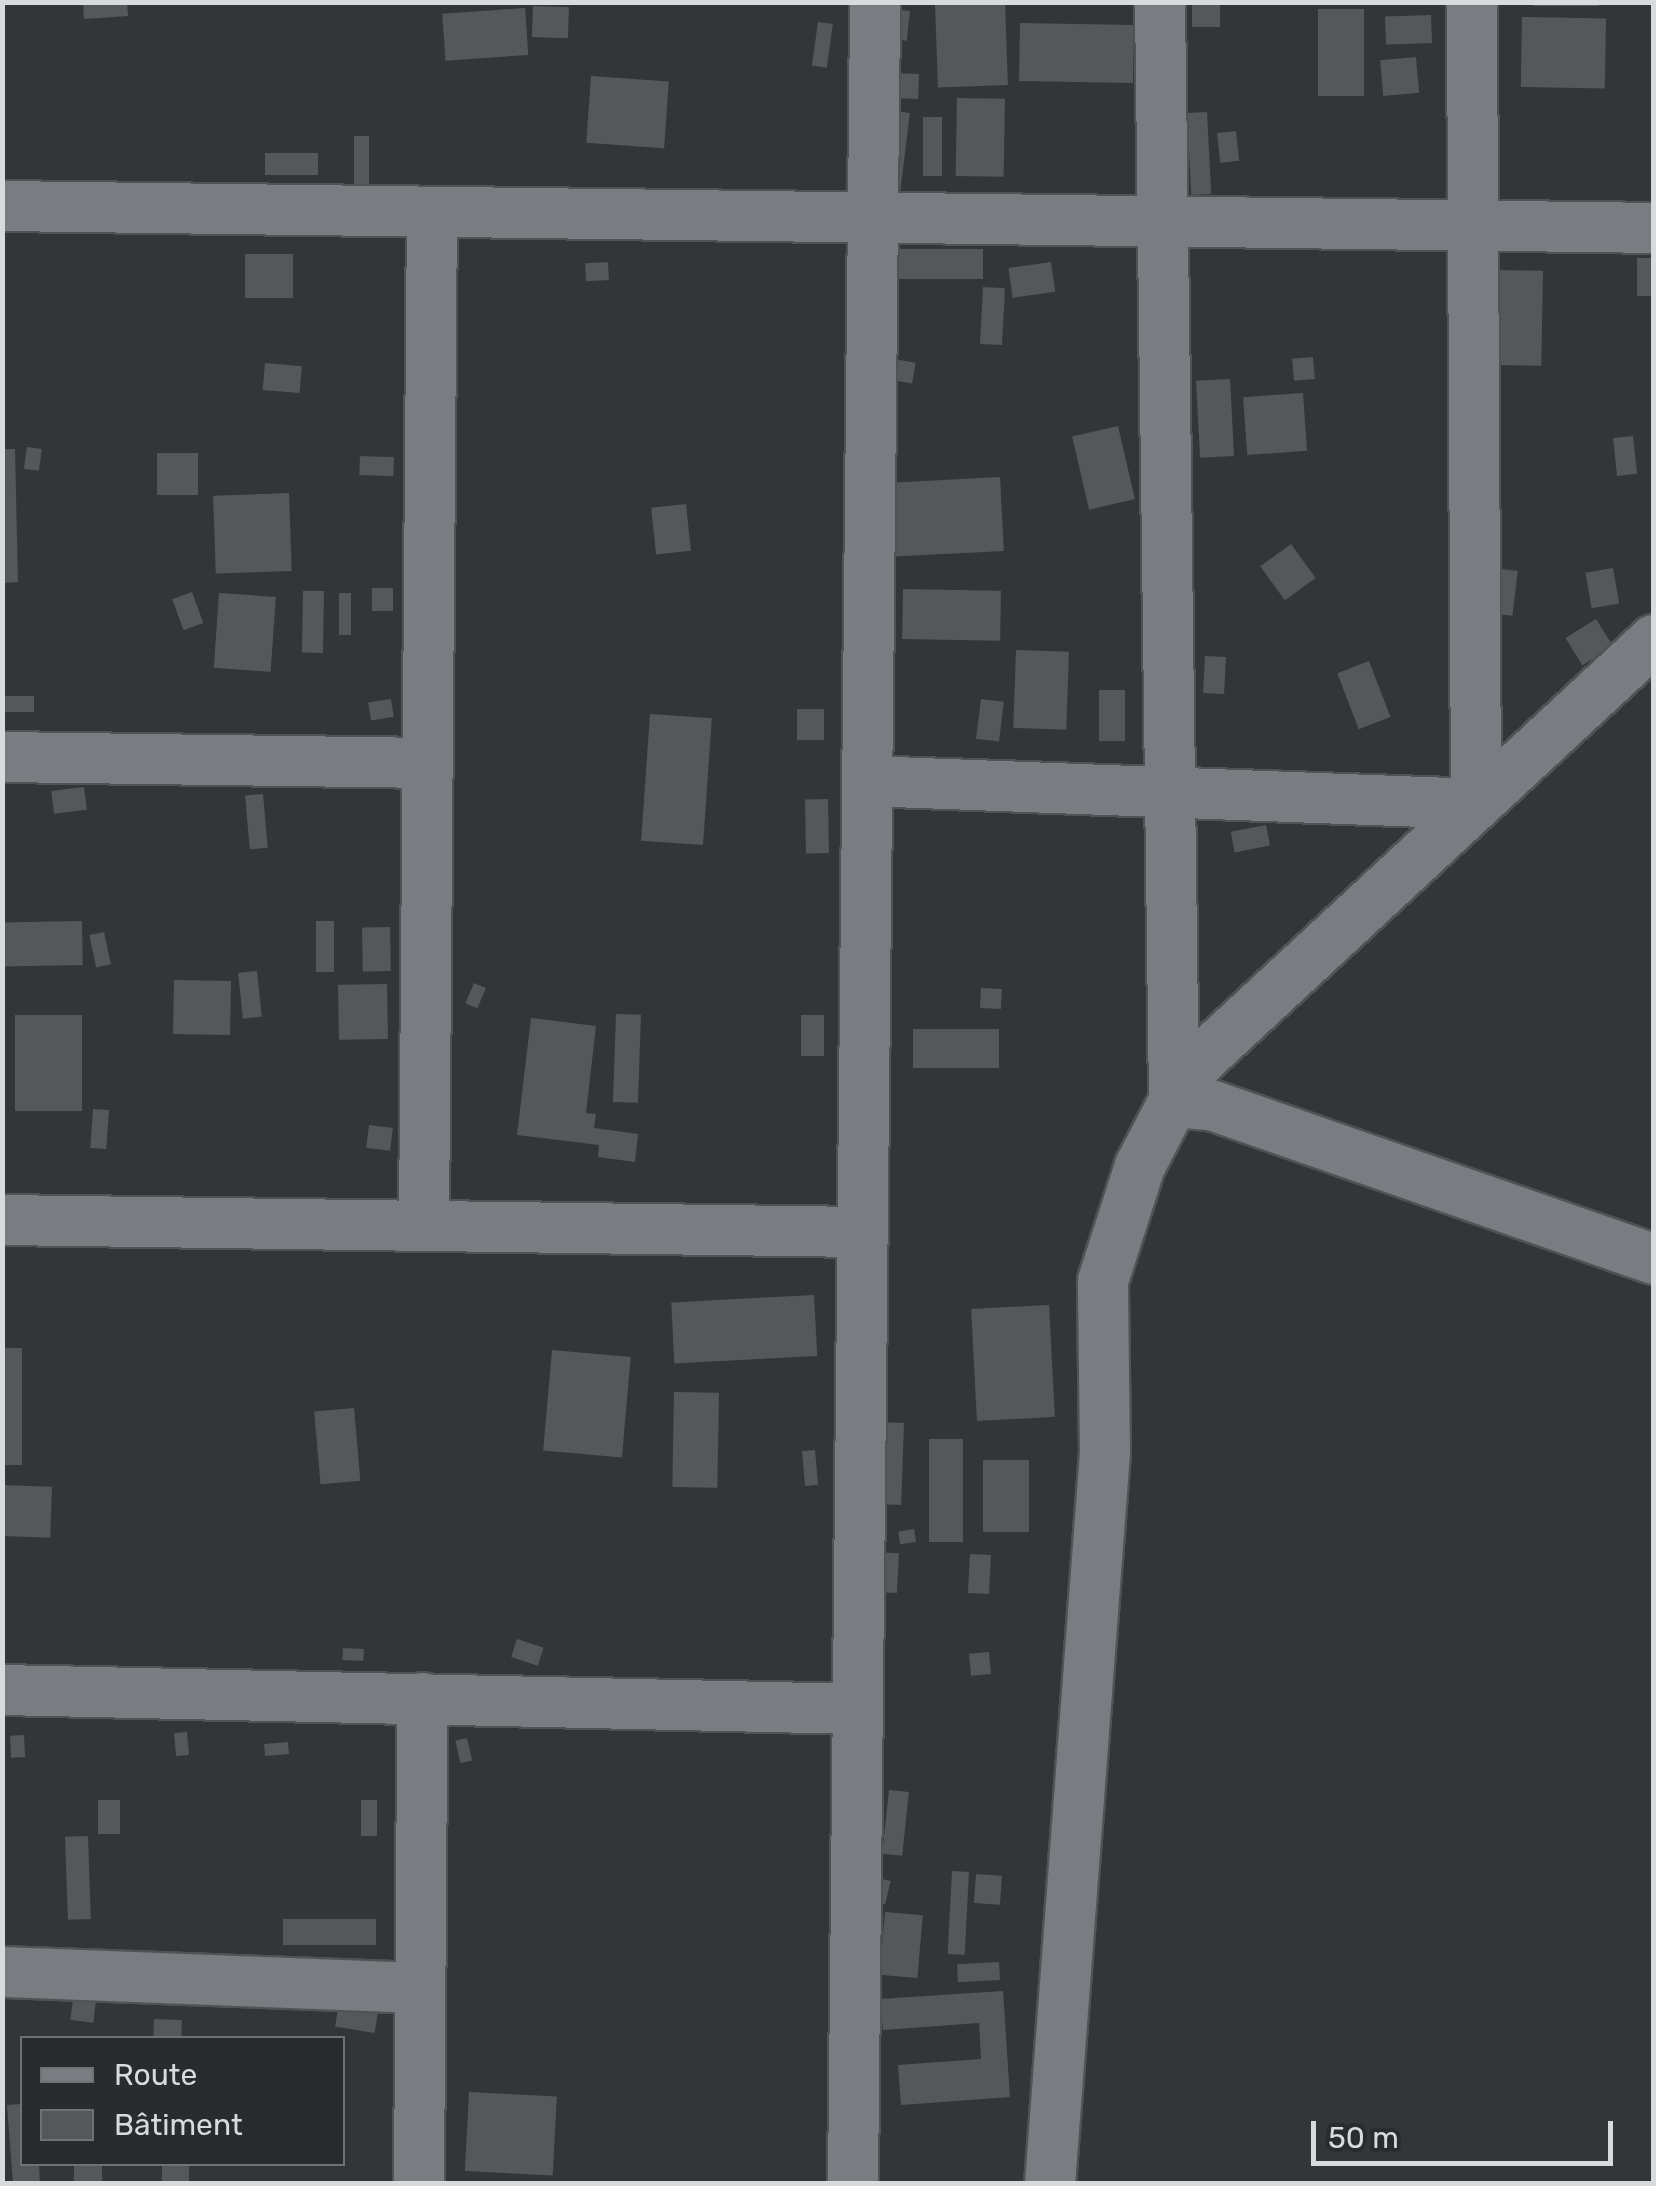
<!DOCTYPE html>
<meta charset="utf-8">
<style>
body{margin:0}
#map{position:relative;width:1656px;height:2186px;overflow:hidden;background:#333639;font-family:Rubik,sans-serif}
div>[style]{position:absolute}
.building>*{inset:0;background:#55575b;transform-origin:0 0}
.roads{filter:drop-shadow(2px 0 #505255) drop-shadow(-2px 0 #505255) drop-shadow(0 2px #505255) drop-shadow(0 -2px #505255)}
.minor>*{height:50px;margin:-25px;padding:0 25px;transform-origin:25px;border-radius:25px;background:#797c80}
span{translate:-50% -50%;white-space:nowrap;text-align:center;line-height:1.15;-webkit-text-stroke:8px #292c2f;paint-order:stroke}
.frame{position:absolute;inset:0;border:5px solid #d8dadc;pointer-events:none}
.legend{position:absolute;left:20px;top:2036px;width:325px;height:130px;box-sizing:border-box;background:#292c2f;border:2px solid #6f7274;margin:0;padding:12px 18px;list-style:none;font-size:30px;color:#d8dadc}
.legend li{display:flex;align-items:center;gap:20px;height:50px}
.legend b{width:50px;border:2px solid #6f7274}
.scale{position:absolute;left:1311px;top:2121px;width:302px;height:45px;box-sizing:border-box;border:5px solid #d8dadc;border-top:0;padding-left:12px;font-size:30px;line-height:35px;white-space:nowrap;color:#d8dadc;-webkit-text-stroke:8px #292c2f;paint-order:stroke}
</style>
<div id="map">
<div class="building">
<div style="clip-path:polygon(83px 2px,127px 2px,128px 16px,84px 19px)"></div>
<div style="left:1005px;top:2px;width:83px;height:70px;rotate:88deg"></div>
<div style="left:1192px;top:2px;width:28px;height:25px"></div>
<div style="left:1533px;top:2px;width:66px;height:4px"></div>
<div style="left:533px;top:6px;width:36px;height:31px;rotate:2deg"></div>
<div style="left:525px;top:8px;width:47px;height:83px;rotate:86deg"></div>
<div style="left:892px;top:9px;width:18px;height:30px;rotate:6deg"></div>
<div style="left:1318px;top:9px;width:46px;height:87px"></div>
<div style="left:1431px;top:15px;width:28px;height:46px;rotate:88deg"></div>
<div style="left:1522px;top:17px;width:84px;height:70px;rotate:1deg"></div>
<div style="left:818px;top:22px;width:15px;height:44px;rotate:8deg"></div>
<div style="left:1020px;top:23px;width:114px;height:58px;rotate:1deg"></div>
<div style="left:1416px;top:57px;width:36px;height:36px;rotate:85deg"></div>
<div style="left:892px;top:73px;width:27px;height:25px;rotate:2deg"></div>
<div style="left:591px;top:76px;width:78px;height:67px;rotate:4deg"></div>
<div style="left:957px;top:98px;width:48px;height:78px;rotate:1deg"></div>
<div style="left:893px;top:111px;width:17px;height:78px;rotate:7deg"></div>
<div style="left:1207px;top:112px;width:82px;height:20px;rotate:87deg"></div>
<div style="left:923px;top:117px;width:19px;height:59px"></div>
<div style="left:1236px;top:131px;width:30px;height:19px;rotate:84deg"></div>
<div style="left:354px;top:136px;width:15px;height:53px"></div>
<div style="left:318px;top:153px;width:22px;height:53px;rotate:90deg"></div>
<div style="left:892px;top:249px;width:91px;height:30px"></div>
<div style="left:245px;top:254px;width:48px;height:44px"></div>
<div style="left:1654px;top:258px;width:38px;height:17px;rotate:90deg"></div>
<div style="left:608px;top:262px;width:18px;height:23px;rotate:87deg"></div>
<div style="left:1051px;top:262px;width:30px;height:43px;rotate:82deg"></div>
<div style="left:1497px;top:270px;width:46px;height:95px;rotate:1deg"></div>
<div style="left:983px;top:287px;width:22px;height:57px;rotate:3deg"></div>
<div style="left:1313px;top:357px;width:22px;height:21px;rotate:85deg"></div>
<div style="left:894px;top:359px;width:22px;height:21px;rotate:10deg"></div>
<div style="left:265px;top:363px;width:37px;height:27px;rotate:5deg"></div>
<div style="left:1230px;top:379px;width:77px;height:34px;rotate:87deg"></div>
<div style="left:1303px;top:393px;width:58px;height:60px;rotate:86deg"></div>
<div style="left:1118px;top:426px;width:75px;height:47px;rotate:77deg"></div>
<div style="left:1633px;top:436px;width:38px;height:20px;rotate:84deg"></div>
<div style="left:27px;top:447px;width:15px;height:22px;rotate:8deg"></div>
<div style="clip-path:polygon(2px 449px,15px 449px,18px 582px,2px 583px)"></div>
<div style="left:157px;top:453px;width:41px;height:42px"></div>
<div style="left:360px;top:456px;width:34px;height:19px;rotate:2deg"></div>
<div style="left:1000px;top:477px;width:74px;height:114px;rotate:87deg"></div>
<div style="left:289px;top:493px;width:78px;height:76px;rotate:88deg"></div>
<div style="left:686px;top:504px;width:47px;height:35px;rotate:84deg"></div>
<div style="left:1291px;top:544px;width:42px;height:38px;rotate:54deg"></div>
<div style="left:1493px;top:568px;width:25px;height:45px;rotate:7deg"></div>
<div style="left:1613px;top:568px;width:36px;height:28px;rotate:80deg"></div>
<div style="left:372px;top:588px;width:21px;height:23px"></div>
<div style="left:903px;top:589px;width:98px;height:50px;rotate:1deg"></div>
<div style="left:324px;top:591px;width:62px;height:21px;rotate:91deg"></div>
<div style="left:192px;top:592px;width:33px;height:21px;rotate:70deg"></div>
<div style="left:219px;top:593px;width:57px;height:75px;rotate:4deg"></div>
<div style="left:339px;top:593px;width:12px;height:42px"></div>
<div style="left:1596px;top:619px;width:32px;height:36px;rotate:58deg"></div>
<div style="left:1016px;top:650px;width:53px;height:78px;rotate:2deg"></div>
<div style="left:1205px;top:656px;width:21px;height:37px;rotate:3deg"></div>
<div style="left:1369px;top:661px;width:60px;height:34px;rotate:69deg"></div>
<div style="left:1099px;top:690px;width:26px;height:51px"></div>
<div style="left:2px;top:696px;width:32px;height:16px"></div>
<div style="left:391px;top:699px;width:18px;height:23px;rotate:81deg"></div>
<div style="left:981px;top:699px;width:23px;height:40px;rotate:7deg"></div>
<div style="left:797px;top:709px;width:27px;height:31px"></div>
<div style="left:650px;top:714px;width:62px;height:127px;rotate:4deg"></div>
<div style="left:84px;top:787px;width:23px;height:33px;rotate:83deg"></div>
<div style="left:263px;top:794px;width:54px;height:18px;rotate:85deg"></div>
<div style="left:828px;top:799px;width:54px;height:23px;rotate:89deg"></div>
<div style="left:1266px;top:825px;width:21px;height:36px;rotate:79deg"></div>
<div style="left:82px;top:921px;width:44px;height:80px;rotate:89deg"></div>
<div style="left:316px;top:921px;width:18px;height:51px"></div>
<div style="left:390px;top:927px;width:44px;height:28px;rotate:89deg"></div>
<div style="left:104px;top:932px;width:33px;height:15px;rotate:78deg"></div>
<div style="left:257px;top:971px;width:46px;height:19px;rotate:84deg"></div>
<div style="left:174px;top:980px;width:57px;height:54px;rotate:1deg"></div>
<div style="left:474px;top:983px;width:13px;height:22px;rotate:23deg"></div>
<div style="left:387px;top:984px;width:55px;height:49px;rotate:89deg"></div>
<div style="left:981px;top:988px;width:21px;height:20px;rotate:3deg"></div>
<div style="left:616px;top:1014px;width:25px;height:88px;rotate:2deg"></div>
<div style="left:15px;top:1015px;width:67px;height:96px"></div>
<div style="left:801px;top:1015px;width:23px;height:41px"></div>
<div style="clip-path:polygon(531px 1018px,596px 1026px,586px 1113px,596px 1114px,594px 1128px,638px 1134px,635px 1162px,598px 1157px,599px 1145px,517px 1135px)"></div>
<div style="left:913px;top:1029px;width:86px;height:39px"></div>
<div style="left:93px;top:1109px;width:16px;height:39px;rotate:4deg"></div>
<div style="left:369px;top:1125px;width:24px;height:23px;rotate:7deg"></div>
<div style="left:814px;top:1295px;width:61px;height:143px;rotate:87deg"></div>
<div style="left:1049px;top:1305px;width:112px;height:78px;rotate:87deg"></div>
<div style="left:2px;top:1348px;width:20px;height:117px"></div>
<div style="left:552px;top:1350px;width:79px;height:101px;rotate:5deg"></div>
<div style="left:674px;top:1392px;width:45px;height:95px;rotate:1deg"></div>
<div style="left:354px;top:1408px;width:73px;height:40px;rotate:85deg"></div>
<div style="left:874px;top:1422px;width:30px;height:82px;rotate:2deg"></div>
<div style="left:929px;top:1439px;width:34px;height:103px"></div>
<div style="left:815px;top:1450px;width:35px;height:13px;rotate:85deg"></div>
<div style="left:983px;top:1460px;width:46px;height:72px"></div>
<div style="left:2px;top:1485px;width:50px;height:51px;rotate:2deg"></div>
<div style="left:914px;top:1529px;width:13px;height:16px;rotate:81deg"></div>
<div style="left:877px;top:1552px;width:22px;height:40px;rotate:3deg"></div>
<div style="left:970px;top:1554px;width:21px;height:39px;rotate:3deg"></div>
<div style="left:517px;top:1639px;width:28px;height:19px;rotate:18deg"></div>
<div style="left:343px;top:1648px;width:21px;height:12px;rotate:3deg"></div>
<div style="left:989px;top:1652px;width:22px;height:20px;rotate:85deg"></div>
<div style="left:187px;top:1732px;width:23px;height:13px;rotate:85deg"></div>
<div style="left:24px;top:1735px;width:22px;height:14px;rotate:87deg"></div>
<div style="left:467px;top:1738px;width:23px;height:12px;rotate:77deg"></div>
<div style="left:288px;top:1742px;width:12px;height:24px;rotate:85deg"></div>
<div style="left:889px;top:1790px;width:20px;height:64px;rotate:6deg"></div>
<div style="left:98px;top:1800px;width:22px;height:34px"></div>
<div style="left:361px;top:1800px;width:16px;height:36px"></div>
<div style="left:88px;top:1836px;width:83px;height:23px;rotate:88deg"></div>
<div style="left:952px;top:1871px;width:17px;height:83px;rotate:3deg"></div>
<div style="left:976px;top:1874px;width:26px;height:29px;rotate:4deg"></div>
<div style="left:873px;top:1877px;width:18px;height:24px;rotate:13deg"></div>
<div style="left:885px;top:1912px;width:38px;height:63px;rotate:5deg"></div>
<div style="left:283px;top:1919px;width:93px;height:26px"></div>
<div style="left:999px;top:1962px;width:18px;height:42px;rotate:87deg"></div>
<div style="clip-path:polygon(1003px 1991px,1010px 2097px,901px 2105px,898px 2065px,981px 2059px,979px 2023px,883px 2030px,880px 1999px)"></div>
<div style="left:340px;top:1996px;width:40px;height:31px;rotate:9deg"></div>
<div style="left:73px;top:1999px;width:23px;height:21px;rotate:7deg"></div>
<div style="left:154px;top:2019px;width:28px;height:19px;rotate:2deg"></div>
<div style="left:469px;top:2092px;width:88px;height:79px;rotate:3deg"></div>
<div style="clip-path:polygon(22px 2104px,22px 2164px,39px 2164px,40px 2184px,13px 2184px,7px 2105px)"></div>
<div style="left:74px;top:2164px;width:28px;height:20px"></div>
<div style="left:162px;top:2164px;width:27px;height:20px"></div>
</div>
<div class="roads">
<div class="minor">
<div style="left:1160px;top:2px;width:1100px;rotate:89.27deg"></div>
<div style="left:1174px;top:1102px;width:37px;rotate:5deg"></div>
<div style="left:1211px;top:1105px;width:469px;rotate:19.2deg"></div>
<div style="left:2px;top:206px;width:1652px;rotate:0.76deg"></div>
<div style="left:2px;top:757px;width:426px;rotate:0.8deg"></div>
<div style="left:867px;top:781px;width:609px;rotate:2.16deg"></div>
<div style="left:1476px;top:804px;width:802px;rotate:-90.29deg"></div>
<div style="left:2px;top:1220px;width:860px;rotate:0.8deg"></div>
<div style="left:424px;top:1226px;width:1014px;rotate:-89.55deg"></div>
<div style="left:2px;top:1690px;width:856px;rotate:1.27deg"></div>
<div style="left:2px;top:1972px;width:418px;rotate:2.2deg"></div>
<div style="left:419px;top:2184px;width:486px;rotate:-89.6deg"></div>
<div style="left:853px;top:2184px;width:2182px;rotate:-89.42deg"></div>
<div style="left:1050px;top:2184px;width:734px;rotate:-85.7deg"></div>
<div style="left:1105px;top:1452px;width:171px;rotate:-90.7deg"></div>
<div style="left:1103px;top:1281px;width:121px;rotate:-72.2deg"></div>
<div style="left:1140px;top:1166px;width:108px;rotate:-62.5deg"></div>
<div style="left:1190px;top:1070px;width:633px;rotate:-42.82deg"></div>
</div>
</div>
<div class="frame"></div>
<ul class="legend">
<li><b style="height:12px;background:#797c80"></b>Route</li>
<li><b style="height:28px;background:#55575b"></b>Bâtiment</li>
</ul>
<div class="scale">50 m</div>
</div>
